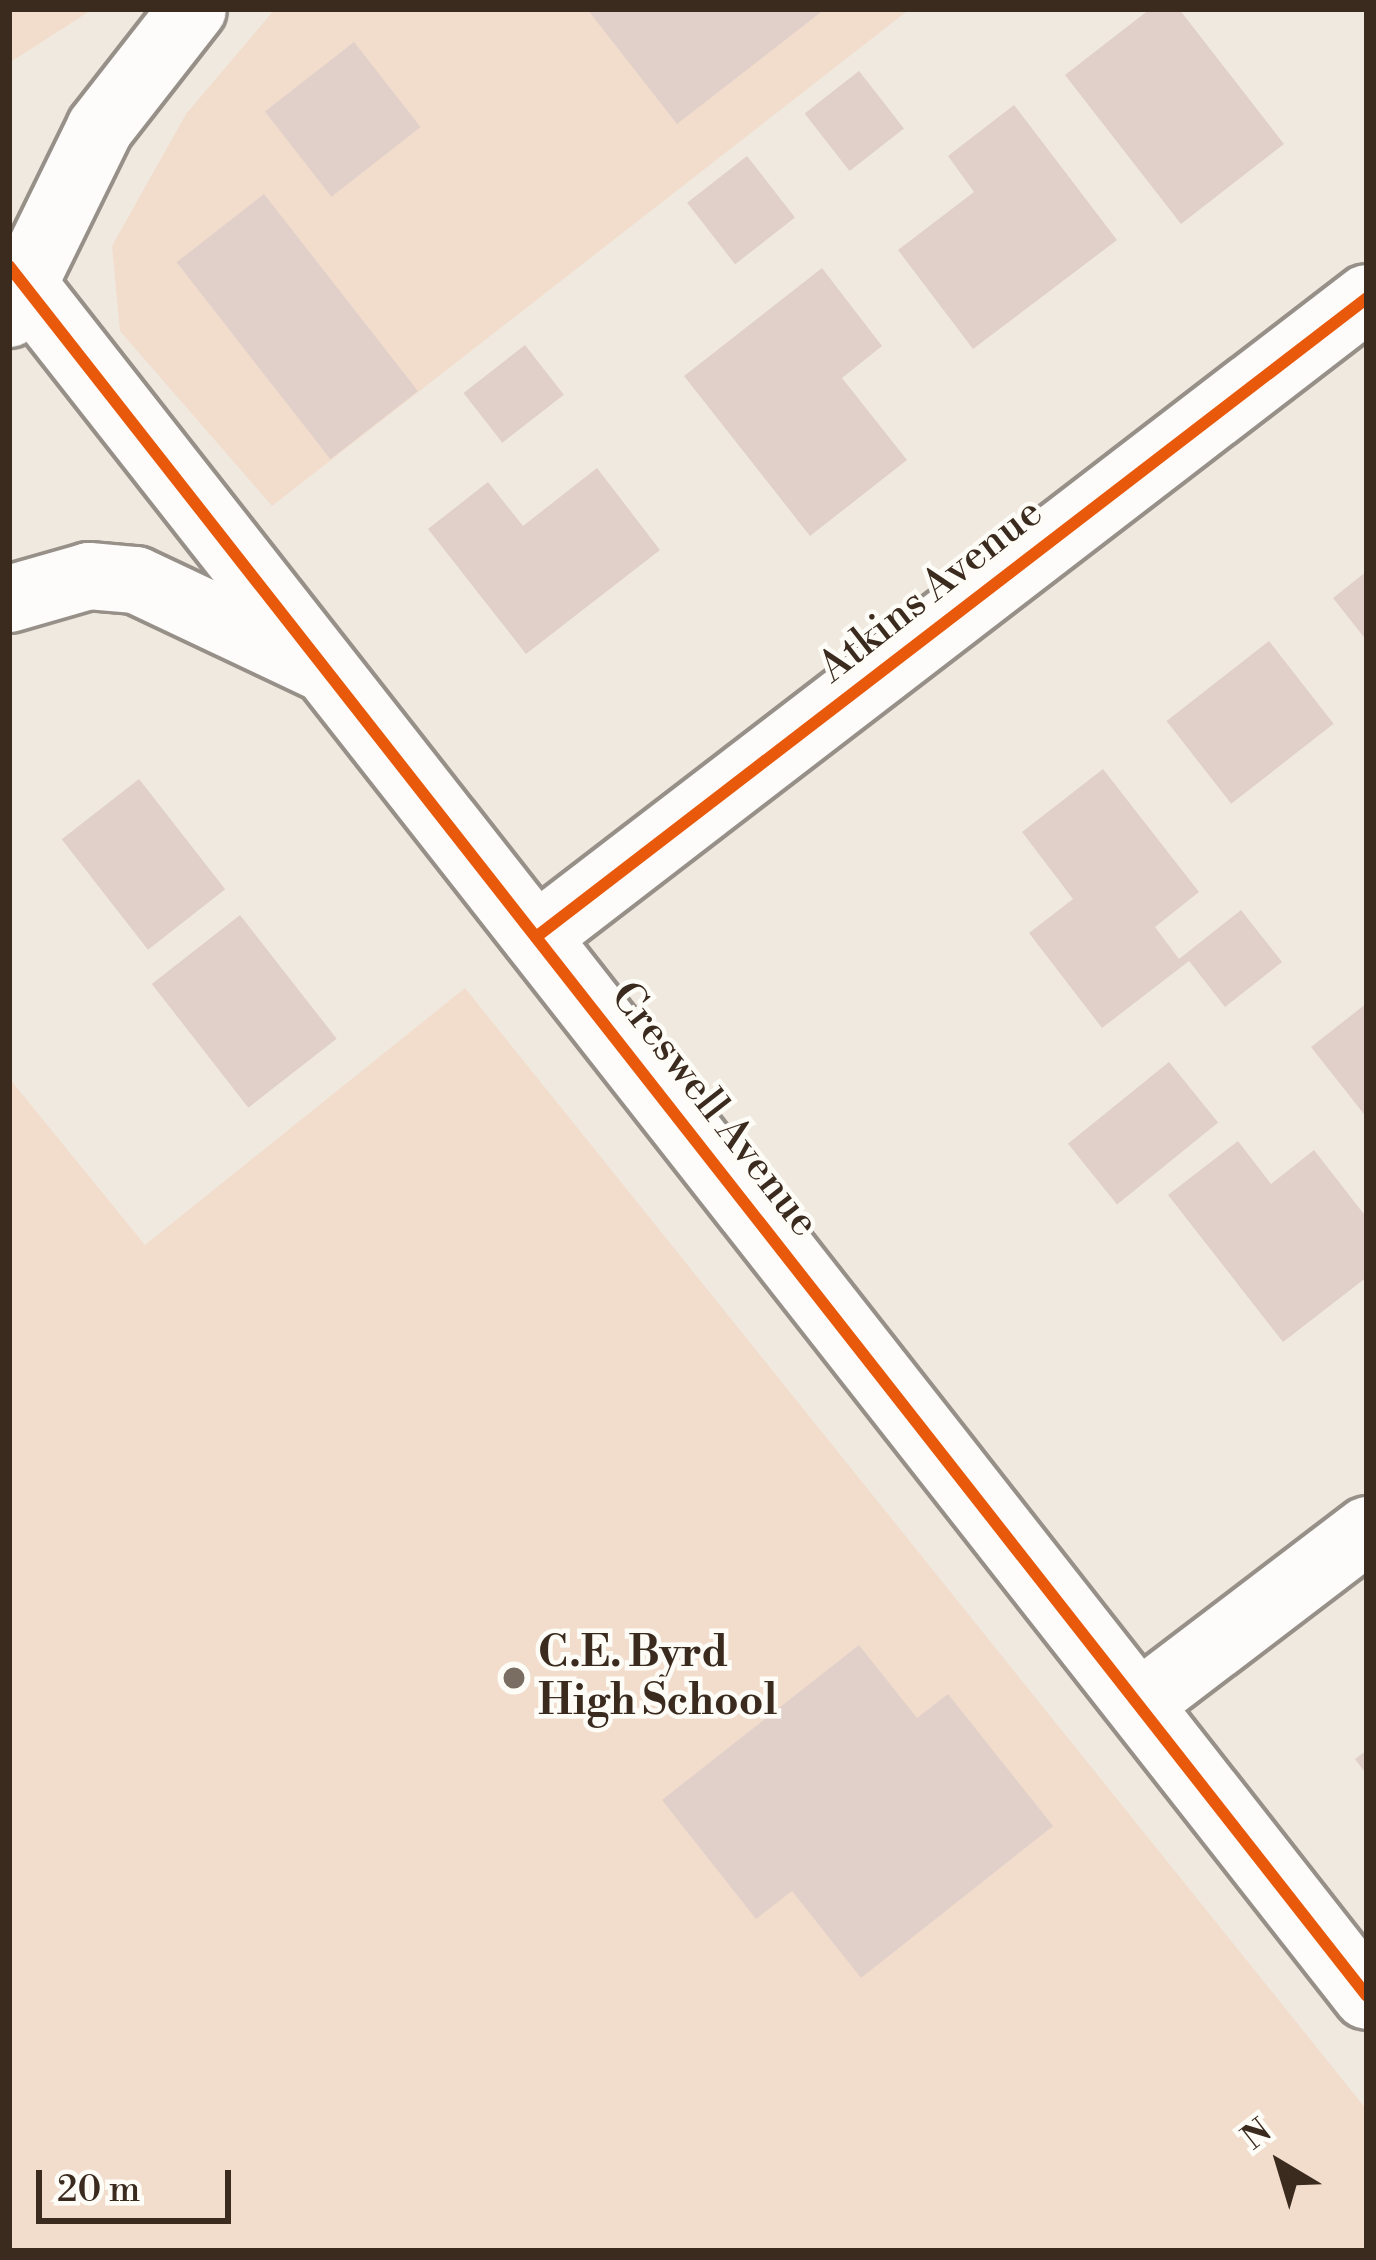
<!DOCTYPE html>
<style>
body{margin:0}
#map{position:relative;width:1376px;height:2260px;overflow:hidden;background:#f0e9df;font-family:"Libre Bodoni",serif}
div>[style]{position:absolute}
.built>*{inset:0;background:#f2ddcd}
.building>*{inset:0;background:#e1d0ca;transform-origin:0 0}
.roads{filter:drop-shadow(3px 0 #979089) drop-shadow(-3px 0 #979089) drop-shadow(0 3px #979089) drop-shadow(0 -3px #979089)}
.minor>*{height:66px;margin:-33px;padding:0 33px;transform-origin:33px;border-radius:33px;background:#fdfcfa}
.major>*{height:66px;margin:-33px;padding:0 33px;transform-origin:33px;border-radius:33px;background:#fdfcfa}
.cycleway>*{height:12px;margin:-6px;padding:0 6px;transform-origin:6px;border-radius:6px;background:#e8590c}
.dots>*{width:33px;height:33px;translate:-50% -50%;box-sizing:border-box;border:6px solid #fdfcf7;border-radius:50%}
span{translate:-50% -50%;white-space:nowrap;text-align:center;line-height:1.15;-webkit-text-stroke:9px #fdfcf7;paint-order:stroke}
.street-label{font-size:42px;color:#3b2a1e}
.poi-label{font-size:42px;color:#3b2a1e;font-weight:700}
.left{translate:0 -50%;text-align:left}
.frame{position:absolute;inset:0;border:12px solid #3b2a1e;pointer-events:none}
.north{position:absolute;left:1220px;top:2104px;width:120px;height:120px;-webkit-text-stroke:9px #fdfcf7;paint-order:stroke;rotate:322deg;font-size:33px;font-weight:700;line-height:48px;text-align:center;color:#3b2a1e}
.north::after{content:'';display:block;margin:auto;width:42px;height:54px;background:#3b2a1e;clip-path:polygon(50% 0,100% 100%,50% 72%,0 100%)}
.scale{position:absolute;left:36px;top:2170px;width:195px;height:54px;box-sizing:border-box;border:6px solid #3b2a1e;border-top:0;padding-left:15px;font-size:36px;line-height:42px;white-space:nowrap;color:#3b2a1e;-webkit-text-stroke:9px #fdfcf7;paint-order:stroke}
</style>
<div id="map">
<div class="built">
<div style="clip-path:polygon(9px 9px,93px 9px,9px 63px)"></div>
<div style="clip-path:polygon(275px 9px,910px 9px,272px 506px,120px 331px,112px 246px,186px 114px)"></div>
<div style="clip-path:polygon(465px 988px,1367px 2110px,1367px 2251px,9px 2251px,9px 1078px,145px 1245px)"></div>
</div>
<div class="building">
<div style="clip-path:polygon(587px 9px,825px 9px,677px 124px)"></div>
<div style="clip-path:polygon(1150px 9px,1179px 9px,1284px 144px,1181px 224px,1065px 75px)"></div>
<div style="left:354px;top:42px;width:108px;height:113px;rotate:52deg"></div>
<div style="left:859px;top:71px;width:73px;height:69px;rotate:52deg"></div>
<div style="clip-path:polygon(1014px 105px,1117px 240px,973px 349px,898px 250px,974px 192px,948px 156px)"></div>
<div style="left:747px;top:156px;width:78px;height:76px;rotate:52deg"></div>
<div style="left:264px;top:194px;width:250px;height:111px;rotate:52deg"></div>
<div style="clip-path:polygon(822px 268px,882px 346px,842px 378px,907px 460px,810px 536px,684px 376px)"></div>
<div style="left:525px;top:345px;width:63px;height:78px;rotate:52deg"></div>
<div style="clip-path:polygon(597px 468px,660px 550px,526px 654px,428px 529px,488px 482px,523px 526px)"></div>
<div style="clip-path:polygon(1367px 571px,1367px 641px,1333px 598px)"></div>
<div style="left:1269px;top:641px;width:105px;height:130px;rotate:52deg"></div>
<div style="clip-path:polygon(1103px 769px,1199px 892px,1155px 927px,1179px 959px,1241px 910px,1282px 962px,1225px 1007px,1189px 961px,1102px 1028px,1029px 933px,1073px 899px,1022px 832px)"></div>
<div style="left:139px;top:779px;width:140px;height:98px;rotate:52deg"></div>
<div style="left:240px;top:915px;width:157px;height:112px;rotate:52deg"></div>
<div style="clip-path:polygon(1367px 1003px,1367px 1118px,1311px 1047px)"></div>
<div style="left:1169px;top:1062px;width:78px;height:130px;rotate:51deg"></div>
<div style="clip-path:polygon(1238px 1141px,1271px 1184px,1314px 1150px,1367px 1218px,1367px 1277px,1283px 1342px,1168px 1195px)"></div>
<div style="clip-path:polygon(859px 1645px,917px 1718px,948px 1694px,1053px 1826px,861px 1978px,792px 1891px,756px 1919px,662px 1800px)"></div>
<div style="clip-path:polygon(1367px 1750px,1367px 1775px,1355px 1759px)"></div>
</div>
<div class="roads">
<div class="minor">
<div style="left:9px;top:266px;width:2199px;rotate:51.87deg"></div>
<div style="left:536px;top:937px;width:1048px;rotate:-37.56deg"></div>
<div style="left:1139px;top:1704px;width:287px;rotate:-37.3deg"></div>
</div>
<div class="major">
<div style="left:9px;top:314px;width:207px;rotate:-63.9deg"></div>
<div style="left:100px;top:128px;width:151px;rotate:-52deg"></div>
<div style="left:9px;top:599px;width:83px;rotate:-16deg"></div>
<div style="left:89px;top:576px;width:47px;rotate:4.9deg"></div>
<div style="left:136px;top:580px;width:201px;rotate:25.3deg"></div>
</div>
</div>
<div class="cycleway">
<div style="left:9px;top:266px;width:2199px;rotate:51.87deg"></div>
<div style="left:536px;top:937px;width:1048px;rotate:-37.56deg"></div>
</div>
<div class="dots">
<div style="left:514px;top:1678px;background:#7a6d62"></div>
</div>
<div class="street-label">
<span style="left:931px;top:591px;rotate:-38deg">Atkins Avenue</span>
<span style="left:714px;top:1110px;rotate:52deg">Creswell Avenue</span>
</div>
<div class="poi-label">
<span class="left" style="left:538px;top:1678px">C.E. Byrd<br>High School</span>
</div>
<div class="frame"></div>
<div class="north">N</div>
<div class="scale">20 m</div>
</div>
